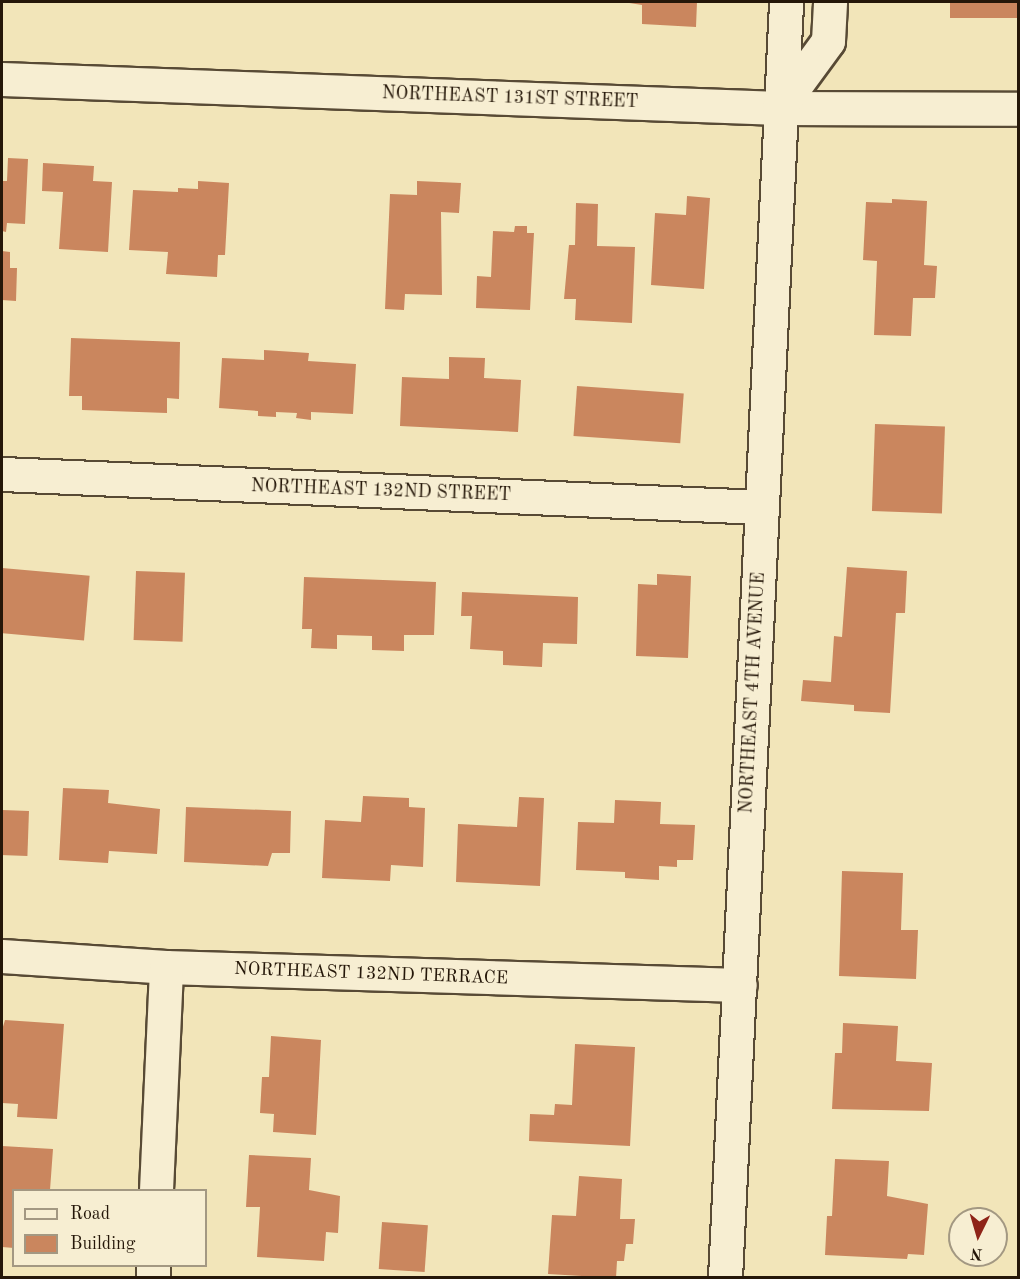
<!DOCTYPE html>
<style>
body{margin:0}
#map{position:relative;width:1020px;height:1279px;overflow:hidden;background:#f2e5b9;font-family:"Old Standard TT",serif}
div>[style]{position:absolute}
.building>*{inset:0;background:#ca865e;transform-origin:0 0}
.roads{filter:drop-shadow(2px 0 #584a35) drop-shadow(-2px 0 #584a35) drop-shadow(0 2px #584a35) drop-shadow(0 -2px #584a35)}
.minor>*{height:33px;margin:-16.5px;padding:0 16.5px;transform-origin:16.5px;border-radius:16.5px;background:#f7eed2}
span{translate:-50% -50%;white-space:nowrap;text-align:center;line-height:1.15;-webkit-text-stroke:4.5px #f7eed2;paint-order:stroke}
.street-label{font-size:18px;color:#251709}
.frame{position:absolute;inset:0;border:3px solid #251709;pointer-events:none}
.legend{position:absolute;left:12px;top:1189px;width:195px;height:78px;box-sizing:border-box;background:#f7eed2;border:2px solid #a39882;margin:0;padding:8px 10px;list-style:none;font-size:18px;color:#251709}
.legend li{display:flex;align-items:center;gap:12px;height:30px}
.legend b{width:30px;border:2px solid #a39882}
.north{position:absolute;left:948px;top:1207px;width:60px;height:60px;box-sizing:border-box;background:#f7eed2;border:2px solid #a39882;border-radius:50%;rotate:185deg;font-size:16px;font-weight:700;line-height:24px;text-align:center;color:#251709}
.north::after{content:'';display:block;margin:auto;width:21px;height:27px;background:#8f2418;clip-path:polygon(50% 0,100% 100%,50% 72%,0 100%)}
</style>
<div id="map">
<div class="building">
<div style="clip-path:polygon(623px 2px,697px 2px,696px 27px,642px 24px,642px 5px)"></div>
<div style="left:950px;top:2px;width:68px;height:16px"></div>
<div style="clip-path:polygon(8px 158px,28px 159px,25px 224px,7px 223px,6px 232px,2px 231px,2px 181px,7px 181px)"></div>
<div style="clip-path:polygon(43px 163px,94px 166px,93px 181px,112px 182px,108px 252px,59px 249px,63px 192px,42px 191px)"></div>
<div style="clip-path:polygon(198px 181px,229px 183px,225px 255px,218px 255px,217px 277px,166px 274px,168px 252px,129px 250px,133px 190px,178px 192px,178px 188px,198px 189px)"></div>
<div style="clip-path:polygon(417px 181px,461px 183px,459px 213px,441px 212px,442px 295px,405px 294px,404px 310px,385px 309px,390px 194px,417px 195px)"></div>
<div style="clip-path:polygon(687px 196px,710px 198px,704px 289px,651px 285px,655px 213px,686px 215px)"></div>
<div style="clip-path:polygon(892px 199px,927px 201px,924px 265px,937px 266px,935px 298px,913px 298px,911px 336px,874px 335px,877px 261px,863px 260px,866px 202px,892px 203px)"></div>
<div style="clip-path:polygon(576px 203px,598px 204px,597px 246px,635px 247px,632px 323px,575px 320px,576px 299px,564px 299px,569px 245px,575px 245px)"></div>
<div style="clip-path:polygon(515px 226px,527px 226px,527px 233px,534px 233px,530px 310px,476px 308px,477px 276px,491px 277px,493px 231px,514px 232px)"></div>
<div style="clip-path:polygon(2px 251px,10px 252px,10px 268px,17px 268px,16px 301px,2px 300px)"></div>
<div style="clip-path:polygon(71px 338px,180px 342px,179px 399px,167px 398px,167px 413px,82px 410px,82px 396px,69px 396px)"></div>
<div style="clip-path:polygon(264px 350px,309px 353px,308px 361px,356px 364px,353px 414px,311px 412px,311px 420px,296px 418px,297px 413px,276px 412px,276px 417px,258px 416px,258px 411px,219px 408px,222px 358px,264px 360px)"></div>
<div style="clip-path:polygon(449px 357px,485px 358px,484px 378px,521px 380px,518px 432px,400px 426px,402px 377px,449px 379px)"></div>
<div style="left:577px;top:386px;width:107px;height:50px;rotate:4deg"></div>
<div style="left:875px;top:424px;width:70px;height:87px;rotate:2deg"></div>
<div style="clip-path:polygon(847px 567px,907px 571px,905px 613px,896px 613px,890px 713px,854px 711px,854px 705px,801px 701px,803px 680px,831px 682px,834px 636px,842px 637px)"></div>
<div style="left:2px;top:568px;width:88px;height:65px;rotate:5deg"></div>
<div style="left:136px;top:571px;width:49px;height:69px;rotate:2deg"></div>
<div style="clip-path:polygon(657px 574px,691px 576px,688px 658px,636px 656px,638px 584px,657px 585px)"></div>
<div style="clip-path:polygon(304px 577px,436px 582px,434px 635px,404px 635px,404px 651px,372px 650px,372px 636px,337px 635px,337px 649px,311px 648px,312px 629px,302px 629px)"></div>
<div style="clip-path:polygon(462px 592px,578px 597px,577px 644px,543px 643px,542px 667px,503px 665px,503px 651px,470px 649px,472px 616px,461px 616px)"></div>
<div style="clip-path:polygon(63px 788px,109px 790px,108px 803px,160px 809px,157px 854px,109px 851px,108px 863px,59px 860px)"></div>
<div style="clip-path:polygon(363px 796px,409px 798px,409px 807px,425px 808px,423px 867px,391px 865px,390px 881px,322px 878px,325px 820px,361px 822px)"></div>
<div style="clip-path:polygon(519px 797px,544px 798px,540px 886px,456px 882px,458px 824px,517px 827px)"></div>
<div style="clip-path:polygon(615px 800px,661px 802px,660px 824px,695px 825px,693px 860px,677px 860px,677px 867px,659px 866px,659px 880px,625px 878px,625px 872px,576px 870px,578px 822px,614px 823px)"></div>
<div style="clip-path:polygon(186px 807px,291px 811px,290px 853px,272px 853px,268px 866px,184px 862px)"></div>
<div style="left:2px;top:810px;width:27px;height:45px;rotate:2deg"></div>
<div style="clip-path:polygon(842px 871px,903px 873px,901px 930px,918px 930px,916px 979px,839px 976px)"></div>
<div style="clip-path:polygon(5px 1020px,64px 1024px,57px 1119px,17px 1117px,18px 1104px,2px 1103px,2px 1030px)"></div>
<div style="clip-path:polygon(843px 1023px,898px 1026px,896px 1061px,932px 1063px,929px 1111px,832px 1109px,835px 1053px,842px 1053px)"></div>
<div style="clip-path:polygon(271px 1036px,321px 1040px,316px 1135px,273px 1132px,274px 1114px,260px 1113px,262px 1077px,269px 1077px)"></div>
<div style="clip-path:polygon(575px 1044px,635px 1047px,630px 1146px,529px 1141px,530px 1114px,554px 1115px,555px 1104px,572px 1105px)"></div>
<div style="clip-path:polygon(2px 1146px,53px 1149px,50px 1190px,14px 1190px,14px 1248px,2px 1247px)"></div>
<div style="clip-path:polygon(249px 1155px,311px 1158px,309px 1190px,340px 1196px,338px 1233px,326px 1232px,324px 1261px,257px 1257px,260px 1207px,246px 1207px)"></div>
<div style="clip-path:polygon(835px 1159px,889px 1161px,887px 1196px,928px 1204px,924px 1255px,908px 1254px,907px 1259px,825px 1255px,827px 1216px,832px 1216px)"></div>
<div style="clip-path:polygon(579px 1176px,622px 1179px,620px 1219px,635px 1219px,633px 1244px,626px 1244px,624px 1261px,617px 1261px,616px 1278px,548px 1274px,552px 1215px,576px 1216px)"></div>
<div style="left:382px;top:1222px;width:46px;height:47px;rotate:4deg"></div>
</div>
<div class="roads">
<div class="minor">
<div style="left:2px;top:79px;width:778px;rotate:2.14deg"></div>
<div style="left:779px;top:108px;width:239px;rotate:0.2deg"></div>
<div style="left:779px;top:108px;width:83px;rotate:-53.8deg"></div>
<div style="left:828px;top:41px;width:39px;rotate:-87deg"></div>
<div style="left:2px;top:474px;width:760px;rotate:2.49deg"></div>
<div style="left:2px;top:956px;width:164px;rotate:3.8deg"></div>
<div style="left:166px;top:967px;width:574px;rotate:1.8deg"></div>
<div style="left:156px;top:1190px;width:223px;rotate:-87.4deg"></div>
<div style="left:153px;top:1278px;width:12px;rotate:-90deg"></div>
<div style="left:725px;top:1278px;width:1277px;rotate:-87.26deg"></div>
</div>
</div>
<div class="street-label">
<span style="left:510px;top:98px;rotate:2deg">NORTHEAST 131ST STREET</span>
<span style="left:381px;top:491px;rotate:2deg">NORTHEAST 132ND STREET</span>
<span style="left:753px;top:693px;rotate:-87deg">NORTHEAST 4TH AVENUE</span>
<span style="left:371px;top:974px;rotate:2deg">NORTHEAST 132ND TERRACE</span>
</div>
<div class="frame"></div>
<ul class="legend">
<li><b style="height:8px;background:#f7eed2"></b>Road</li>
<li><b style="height:16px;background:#ca865e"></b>Building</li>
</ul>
<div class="north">N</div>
</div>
